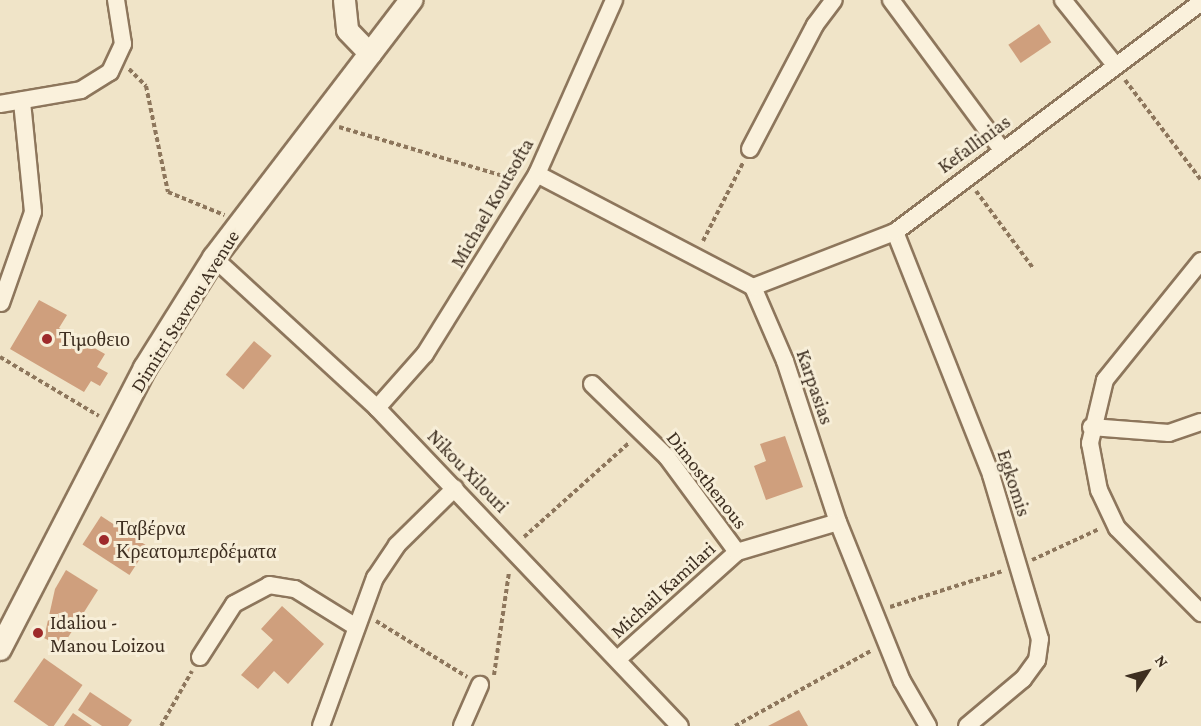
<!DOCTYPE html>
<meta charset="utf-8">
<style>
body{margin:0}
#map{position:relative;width:1201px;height:726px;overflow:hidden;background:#f0e4c8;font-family:"Crimson Pro",serif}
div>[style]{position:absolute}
.building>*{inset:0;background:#cf9f7d;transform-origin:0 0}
.path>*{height:4px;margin-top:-2px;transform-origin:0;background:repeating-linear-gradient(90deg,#8d765c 0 4.5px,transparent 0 7.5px)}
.roads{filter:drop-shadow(2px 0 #8d765c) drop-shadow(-2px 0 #8d765c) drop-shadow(0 2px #8d765c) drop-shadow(0 -2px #8d765c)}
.minor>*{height:16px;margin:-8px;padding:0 8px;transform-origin:8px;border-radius:8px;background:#faf1dc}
.tertiary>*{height:21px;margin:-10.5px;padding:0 10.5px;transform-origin:10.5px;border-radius:10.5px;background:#faf1dc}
.secondary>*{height:22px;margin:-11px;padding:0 11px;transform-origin:11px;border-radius:11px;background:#faf1dc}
.dots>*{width:16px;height:16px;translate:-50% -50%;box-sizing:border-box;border:3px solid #f7eed8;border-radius:50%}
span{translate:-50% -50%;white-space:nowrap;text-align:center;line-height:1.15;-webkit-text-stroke:6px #f7eed8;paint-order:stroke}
.street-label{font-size:20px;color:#3d2e20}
.poi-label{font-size:20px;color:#3d2e20}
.left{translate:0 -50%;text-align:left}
.north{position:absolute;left:1117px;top:642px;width:60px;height:60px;-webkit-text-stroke:4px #f7eed8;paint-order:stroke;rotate:54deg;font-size:16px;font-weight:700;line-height:24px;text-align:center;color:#3d2e20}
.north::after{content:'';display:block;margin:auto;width:21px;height:27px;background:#3d2e20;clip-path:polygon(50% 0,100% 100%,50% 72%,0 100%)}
</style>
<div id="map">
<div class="building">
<div style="left:1039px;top:24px;width:22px;height:37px;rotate:56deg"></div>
<div style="clip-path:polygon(39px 300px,67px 315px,59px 328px,105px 354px,97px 367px,108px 373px,100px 386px,91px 381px,84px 392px,10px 349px)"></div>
<div style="left:254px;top:341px;width:23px;height:44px;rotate:40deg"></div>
<div style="clip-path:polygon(785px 436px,803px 487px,766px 500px,754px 466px,766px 461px,760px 444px)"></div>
<div style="left:101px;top:516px;width:56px;height:34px;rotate:33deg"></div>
<div style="clip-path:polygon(66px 570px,98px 590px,62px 647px,44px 638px,55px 589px)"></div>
<div style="clip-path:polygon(282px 606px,324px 644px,288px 684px,274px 671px,258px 689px,241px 675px,273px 640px,261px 629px)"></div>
<div style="left:44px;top:658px;width:47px;height:53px;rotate:35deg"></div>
<div style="clip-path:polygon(90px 692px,132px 720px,128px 726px,102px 726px,78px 710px)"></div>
<div style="clip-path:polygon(799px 710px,808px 726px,768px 726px)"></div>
<div style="clip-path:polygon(73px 713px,92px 726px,64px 726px)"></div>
</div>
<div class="path">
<div style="left:129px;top:69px;width:24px;rotate:45deg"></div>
<div style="left:146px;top:86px;width:108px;rotate:78.3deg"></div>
<div style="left:168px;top:192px;width:61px;rotate:22.3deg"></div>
<div style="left:1125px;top:80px;width:126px;rotate:52.8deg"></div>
<div style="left:339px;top:127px;width:182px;rotate:16.6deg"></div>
<div style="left:976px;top:191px;width:96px;rotate:53.5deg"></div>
<div style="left:703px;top:241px;width:88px;rotate:-62.9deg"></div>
<div style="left:0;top:357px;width:115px;rotate:30.8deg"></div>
<div style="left:524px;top:537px;width:142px;rotate:-41.9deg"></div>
<div style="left:1032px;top:560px;width:74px;rotate:-24.8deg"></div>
<div style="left:890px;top:607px;width:119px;rotate:-17.7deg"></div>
<div style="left:376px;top:621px;width:107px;rotate:31.6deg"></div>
<div style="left:494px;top:675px;width:104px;rotate:-81.7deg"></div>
<div style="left:161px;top:726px;width:63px;rotate:-60.6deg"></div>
<div style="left:735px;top:726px;width:155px;rotate:-28.9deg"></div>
</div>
<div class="roads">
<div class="minor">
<div style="left:891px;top:0;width:187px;rotate:53.5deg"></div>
<div style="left:1063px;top:0;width:83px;rotate:51.3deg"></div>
<div style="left:0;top:104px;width:82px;rotate:-9.8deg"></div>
<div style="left:81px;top:90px;width:34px;rotate:-32deg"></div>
<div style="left:110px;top:72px;width:31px;rotate:-65deg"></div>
<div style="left:123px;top:44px;width:45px;rotate:-99deg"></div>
<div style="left:750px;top:149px;width:140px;rotate:-62.3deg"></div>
<div style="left:815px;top:25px;width:31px;rotate:-53deg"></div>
<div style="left:537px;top:174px;width:244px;rotate:27.6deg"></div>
<div style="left:753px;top:287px;width:81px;rotate:66.6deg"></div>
<div style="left:785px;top:361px;width:169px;rotate:71.8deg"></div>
<div style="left:838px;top:522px;width:171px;rotate:68.1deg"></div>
<div style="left:902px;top:681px;width:52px;rotate:60deg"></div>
<div style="left:895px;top:232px;width:261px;rotate:68.4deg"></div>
<div style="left:991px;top:475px;width:171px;rotate:73.4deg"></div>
<div style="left:1040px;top:639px;width:21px;rotate:98deg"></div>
<div style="left:1037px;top:660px;width:24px;rotate:126deg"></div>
<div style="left:1023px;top:679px;width:73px;rotate:140deg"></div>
<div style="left:214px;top:258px;width:222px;rotate:42.6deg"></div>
<div style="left:377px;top:408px;width:439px;rotate:46.4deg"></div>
<div style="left:1201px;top:261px;width:153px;rotate:128.9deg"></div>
<div style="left:1105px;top:380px;width:65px;rotate:103.4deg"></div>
<div style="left:1090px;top:443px;width:48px;rotate:79.2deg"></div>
<div style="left:1099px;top:490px;width:42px;rotate:64.7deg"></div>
<div style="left:1117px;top:528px;width:120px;rotate:45.3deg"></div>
<div style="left:753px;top:287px;width:152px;rotate:-21.2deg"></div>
<div style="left:895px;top:232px;width:383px;rotate:-36.9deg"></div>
<div style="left:1px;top:303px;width:96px;rotate:-70.6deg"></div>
<div style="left:33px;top:212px;width:112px;rotate:-95.7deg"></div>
<div style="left:592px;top:384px;width:105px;rotate:44.2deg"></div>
<div style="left:667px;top:457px;width:118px;rotate:53.6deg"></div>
<div style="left:377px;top:408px;width:72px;rotate:-48.4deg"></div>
<div style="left:425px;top:354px;width:212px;rotate:-58.1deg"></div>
<div style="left:537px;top:174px;width:190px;rotate:-66.1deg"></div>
<div style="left:1091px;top:427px;width:78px;rotate:4.4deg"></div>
<div style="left:1169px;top:433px;width:34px;rotate:-19deg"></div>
<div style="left:200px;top:657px;width:63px;rotate:-57.3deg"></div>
<div style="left:234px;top:604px;width:40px;rotate:-28deg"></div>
<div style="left:269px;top:585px;width:26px;rotate:9deg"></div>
<div style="left:295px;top:589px;width:68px;rotate:31.8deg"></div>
<div style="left:619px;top:658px;width:159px;rotate:-41.9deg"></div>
<div style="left:737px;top:552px;width:105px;rotate:-16.5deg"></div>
<div style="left:321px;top:726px;width:158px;rotate:-70deg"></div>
<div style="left:375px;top:578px;width:40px;rotate:-56deg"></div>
<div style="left:397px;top:545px;width:81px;rotate:-44.5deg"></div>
<div style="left:462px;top:726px;width:45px;rotate:-66.3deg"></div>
</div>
<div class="tertiary">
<div style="left:344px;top:0;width:30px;rotate:84deg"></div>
<div style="left:347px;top:30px;width:33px;rotate:46deg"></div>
</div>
<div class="secondary">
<div style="left:0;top:649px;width:316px;rotate:-62.7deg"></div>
<div style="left:145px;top:368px;width:130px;rotate:-57.9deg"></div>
<div style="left:214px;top:258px;width:325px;rotate:-52.6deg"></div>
</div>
</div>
<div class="dots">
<div style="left:47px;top:339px;background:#9e2a2b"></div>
<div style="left:104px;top:540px;background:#9e2a2b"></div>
<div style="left:38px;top:633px;background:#9e2a2b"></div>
</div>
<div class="street-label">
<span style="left:974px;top:144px;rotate:-36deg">Kefallinias</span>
<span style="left:492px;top:203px;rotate:-60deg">Michael Koutsofta</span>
<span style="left:185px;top:311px;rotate:-58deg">Dimitri Stavrou Avenue</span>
<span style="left:815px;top:387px;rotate:71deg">Karpasias</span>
<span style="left:468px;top:471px;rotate:46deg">Nikou Xilouri</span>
<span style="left:707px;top:480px;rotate:52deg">Dimosthenous</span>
<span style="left:1014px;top:483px;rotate:72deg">Egkomis</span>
<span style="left:663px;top:590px;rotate:-42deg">Michail Kamilari</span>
</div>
<div class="poi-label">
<span class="left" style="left:59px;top:339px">Τιμοθειο</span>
<span class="left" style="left:116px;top:540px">Ταβέρνα<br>Κρεατομπερδέματα</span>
<span class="left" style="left:50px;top:634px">Idaliou -<br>Manou Loizou</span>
</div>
<div class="north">N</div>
</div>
